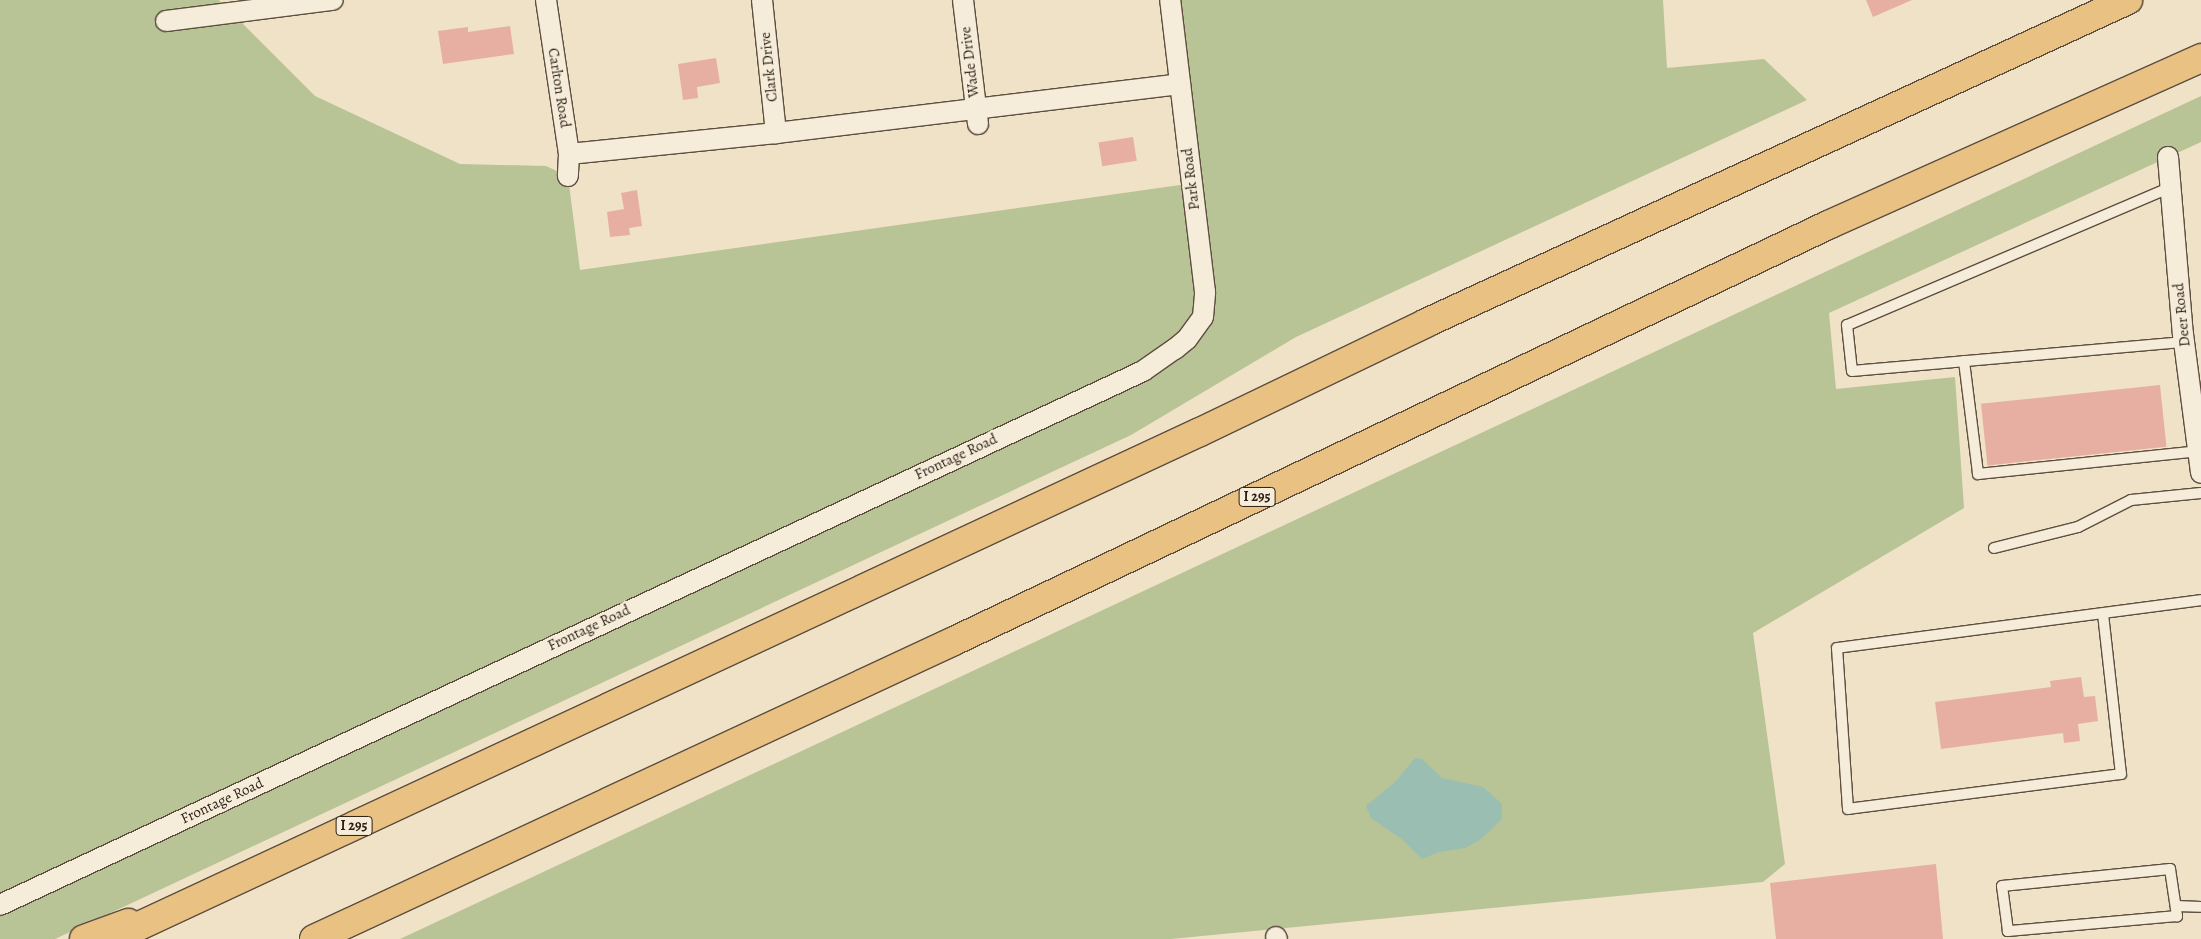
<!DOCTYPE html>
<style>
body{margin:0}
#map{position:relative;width:2201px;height:939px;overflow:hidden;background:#f0e2c6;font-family:Alegreya,serif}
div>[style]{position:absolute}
.green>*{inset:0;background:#b8c396}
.water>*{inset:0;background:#9abeb2}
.building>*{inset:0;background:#e7afa1;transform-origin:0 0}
.roads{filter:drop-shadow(1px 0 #5d4e40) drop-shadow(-1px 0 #5d4e40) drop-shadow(0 1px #5d4e40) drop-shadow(0 -1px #5d4e40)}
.lane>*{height:10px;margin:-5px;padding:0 5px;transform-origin:5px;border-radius:5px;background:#f5ecda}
.street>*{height:20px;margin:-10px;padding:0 10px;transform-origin:10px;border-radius:10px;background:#f5ecda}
.highway>*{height:28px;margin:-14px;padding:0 14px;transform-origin:14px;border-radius:14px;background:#e8c183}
span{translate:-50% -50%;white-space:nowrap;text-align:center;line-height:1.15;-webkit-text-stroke:5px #f5ecda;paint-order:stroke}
.shield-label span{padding:1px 4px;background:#f5ecda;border:1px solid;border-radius:4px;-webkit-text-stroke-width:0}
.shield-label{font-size:14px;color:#2c1d14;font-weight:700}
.street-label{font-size:15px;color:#2c1d14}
</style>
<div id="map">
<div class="green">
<div style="clip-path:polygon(0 0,219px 0,315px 96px,460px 164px,546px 166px,568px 176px,580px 270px,1201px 182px,1176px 0,1663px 0,1667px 68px,1764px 59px,1807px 100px,1296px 337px,1131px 435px,55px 939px,0 939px)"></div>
<div style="clip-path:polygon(2201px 96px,2201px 142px,1829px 313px,1836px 389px,1955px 377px,1964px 508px,1753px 633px,1785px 864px,1763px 882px,1171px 939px,400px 939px)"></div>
</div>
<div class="water">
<div style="clip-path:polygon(1415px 758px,1422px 759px,1442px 778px,1483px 787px,1502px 804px,1502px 819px,1480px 840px,1465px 848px,1439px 852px,1422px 859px,1403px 840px,1371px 818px,1366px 806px,1396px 781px)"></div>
</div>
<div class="building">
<div style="clip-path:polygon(1866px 0,1912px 0,1873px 17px)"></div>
<div style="clip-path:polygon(510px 26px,514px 54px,443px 64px,438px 31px,468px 27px,468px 32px)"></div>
<div style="clip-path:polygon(716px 58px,720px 83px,697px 87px,698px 98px,683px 100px,678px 64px)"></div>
<div style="left:1133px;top:137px;width:24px;height:35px;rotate:81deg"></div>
<div style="clip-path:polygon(637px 190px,642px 226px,629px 228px,630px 235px,610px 237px,607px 212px,624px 209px,621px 193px)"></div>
<div style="left:2160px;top:385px;width:62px;height:180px;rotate:84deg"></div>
<div style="clip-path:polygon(2081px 677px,2084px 697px,2095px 696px,2098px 721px,2078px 724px,2080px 741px,2064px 743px,2063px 733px,1941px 749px,1935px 702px,2051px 687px,2050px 681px)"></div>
<div style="clip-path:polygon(1936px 864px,1943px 939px,1776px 939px,1770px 883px)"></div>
</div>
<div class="roads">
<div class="lane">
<div style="left:2171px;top:187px;width:352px;rotate:156.9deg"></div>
<div style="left:1847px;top:325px;width:46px;rotate:83.8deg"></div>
<div style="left:1852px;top:371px;width:334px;rotate:-5deg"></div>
<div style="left:1964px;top:361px;width:114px;rotate:82.9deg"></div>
<div style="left:1978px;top:474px;width:223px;rotate:-5.9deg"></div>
<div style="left:1994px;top:548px;width:87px;rotate:-14deg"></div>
<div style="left:2078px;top:527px;width:59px;rotate:-27deg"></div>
<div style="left:2131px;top:500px;width:70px;rotate:-5.7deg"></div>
<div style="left:2103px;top:614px;width:161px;rotate:83.6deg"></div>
<div style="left:2121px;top:774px;width:275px;rotate:172.7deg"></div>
<div style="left:1848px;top:809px;width:161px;rotate:-93.9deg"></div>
<div style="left:1837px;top:648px;width:367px;rotate:-7.5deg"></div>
<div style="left:2170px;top:869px;width:48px;rotate:81.5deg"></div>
<div style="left:2177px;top:916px;width:170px;rotate:174.9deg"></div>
<div style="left:2008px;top:931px;width:45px;rotate:-97.6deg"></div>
<div style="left:2002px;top:886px;width:169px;rotate:-5.8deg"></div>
<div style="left:2176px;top:906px;width:25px;rotate:2deg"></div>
</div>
<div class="street">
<div style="left:546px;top:0;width:156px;rotate:81.5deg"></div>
<div style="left:569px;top:154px;width:22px;rotate:93deg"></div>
<div style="left:762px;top:0;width:134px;rotate:84deg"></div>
<div style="left:963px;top:0;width:125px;rotate:83.1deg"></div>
<div style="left:166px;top:21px;width:168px;rotate:-7.2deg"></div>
<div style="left:569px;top:154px;width:208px;rotate:-5.8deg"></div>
<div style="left:776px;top:133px;width:407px;rotate:-6.9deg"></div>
<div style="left:2168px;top:157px;width:178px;rotate:85.2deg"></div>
<div style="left:2183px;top:334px;width:140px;rotate:82.6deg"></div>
<div style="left:0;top:905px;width:1262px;rotate:-25.04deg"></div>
<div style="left:1143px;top:371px;width:39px;rotate:-35deg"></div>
<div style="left:1175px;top:349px;width:16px;rotate:-40deg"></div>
<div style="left:1187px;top:339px;width:27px;rotate:-54deg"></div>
<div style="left:1203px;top:317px;width:25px;rotate:-85deg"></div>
<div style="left:1205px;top:292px;width:294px;rotate:-96.8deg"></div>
<div style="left:1276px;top:937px;width:2px;rotate:63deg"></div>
</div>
<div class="highway">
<div style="left:84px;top:939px;width:47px;rotate:-20deg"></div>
<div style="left:111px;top:939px;width:1201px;rotate:-24.97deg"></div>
<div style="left:1200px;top:432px;width:251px;rotate:-25.7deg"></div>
<div style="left:1426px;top:323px;width:773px;rotate:-24.71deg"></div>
<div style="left:314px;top:939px;width:706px;rotate:-24.97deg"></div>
<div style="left:954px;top:641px;width:968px;rotate:-25.45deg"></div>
<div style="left:1828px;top:225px;width:409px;rotate:-24.1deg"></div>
</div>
</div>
<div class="shield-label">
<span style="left:1257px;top:497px">I 295</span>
<span style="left:354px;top:826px">I 295</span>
</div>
<div class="street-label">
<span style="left:970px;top:62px;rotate:-97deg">Wade Drive</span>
<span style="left:769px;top:67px;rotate:-96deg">Clark Drive</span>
<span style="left:559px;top:88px;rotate:81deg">Carlton Road</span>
<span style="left:1191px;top:179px;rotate:-97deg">Park Road</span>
<span style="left:2182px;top:315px;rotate:-96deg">Deer Road</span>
<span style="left:956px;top:457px;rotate:-25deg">Frontage Road</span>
<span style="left:589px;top:628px;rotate:-25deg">Frontage Road</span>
<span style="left:222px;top:801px;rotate:-25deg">Frontage Road</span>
</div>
</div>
